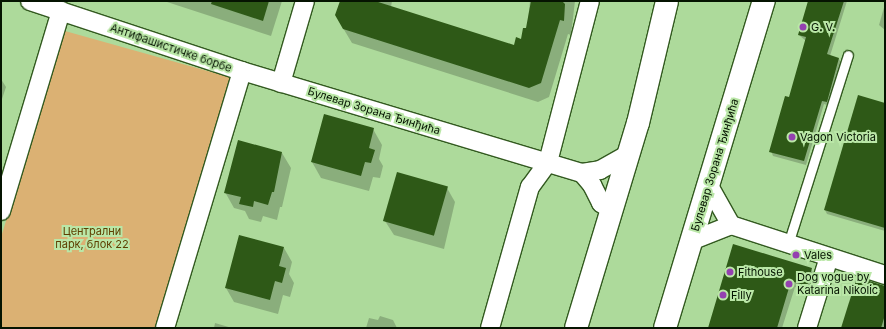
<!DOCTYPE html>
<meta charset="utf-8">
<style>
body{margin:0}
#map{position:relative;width:886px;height:329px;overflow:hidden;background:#adda9b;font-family:Inter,sans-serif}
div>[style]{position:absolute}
.green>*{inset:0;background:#dbb173}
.shadow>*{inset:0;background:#0003}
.building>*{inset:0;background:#2e5917;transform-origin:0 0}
.roads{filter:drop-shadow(1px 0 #335a20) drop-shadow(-1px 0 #335a20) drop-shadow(0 1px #335a20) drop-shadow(0 -1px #335a20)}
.service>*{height:9px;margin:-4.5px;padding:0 4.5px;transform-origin:4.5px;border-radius:4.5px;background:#fff}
.minor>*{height:18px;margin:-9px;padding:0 9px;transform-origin:9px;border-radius:9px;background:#fff}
.tertiary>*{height:22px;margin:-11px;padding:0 11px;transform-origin:11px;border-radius:11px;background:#fff}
.dots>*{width:11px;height:11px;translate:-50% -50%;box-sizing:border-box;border:2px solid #bae7a7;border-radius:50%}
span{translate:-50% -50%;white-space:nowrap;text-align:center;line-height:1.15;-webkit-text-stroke:4px #bae7a7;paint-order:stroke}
.poi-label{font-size:11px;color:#051401}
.left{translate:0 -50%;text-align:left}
.street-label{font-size:11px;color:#051401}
.park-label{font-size:11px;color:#5e3f01}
.frame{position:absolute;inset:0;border:2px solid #051401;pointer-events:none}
</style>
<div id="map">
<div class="green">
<div style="clip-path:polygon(65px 31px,229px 77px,232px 81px,156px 328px,1px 328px,1px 237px)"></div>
</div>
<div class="shadow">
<div style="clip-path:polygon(164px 1px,282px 1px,271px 36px)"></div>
<div style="clip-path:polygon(341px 1px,392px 1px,391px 7px,514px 46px,522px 40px,527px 29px,530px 1px,575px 1px,571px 35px,568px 34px,549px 97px,538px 102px,352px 43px,343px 28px)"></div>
<div style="clip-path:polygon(809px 1px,847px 1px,830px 56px,839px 59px,841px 63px,829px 106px,824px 104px,806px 165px,773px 156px,771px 151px,790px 99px,806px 41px,799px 35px)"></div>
<div style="clip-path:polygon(885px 4px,885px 30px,879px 25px)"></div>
<div style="clip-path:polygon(1px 79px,6px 87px,1px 102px)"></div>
<div style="clip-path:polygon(885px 104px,885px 231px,827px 214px,825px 210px)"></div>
<div style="clip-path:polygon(373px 129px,382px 145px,379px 159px,383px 166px,380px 178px,373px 177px,369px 191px,321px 178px,312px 162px)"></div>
<div style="clip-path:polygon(282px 153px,291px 168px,282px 207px,280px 207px,277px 220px,263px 216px,261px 222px,249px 219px,245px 211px,234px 208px,225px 192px)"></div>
<div style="clip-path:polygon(447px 188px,455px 202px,444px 249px,394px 235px,385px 221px)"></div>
<div style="clip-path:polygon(284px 248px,292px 262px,289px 274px,294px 283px,290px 297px,283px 295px,278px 314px,234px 302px,226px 288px)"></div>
<div style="clip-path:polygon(811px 269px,815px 276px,811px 292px,795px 287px,782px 328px,709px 328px)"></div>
<div style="clip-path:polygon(885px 287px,885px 328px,842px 328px)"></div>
<div style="clip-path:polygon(380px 316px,393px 320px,397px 328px,366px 328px,369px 318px,378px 320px)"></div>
<div style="clip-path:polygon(215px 323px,232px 328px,214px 328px)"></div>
</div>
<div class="building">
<div style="clip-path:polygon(212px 1px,269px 1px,263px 21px,211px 4px)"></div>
<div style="clip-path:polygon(340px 1px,375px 1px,514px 45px,516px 37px,521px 39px,523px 28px,526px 28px,531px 1px,562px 1px,565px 4px,564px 21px,560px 20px,541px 83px,529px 88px,343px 29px,335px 15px)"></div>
<div style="clip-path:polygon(808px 1px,844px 1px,827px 54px,839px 58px,827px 102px,822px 101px,804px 161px,769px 152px,785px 96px,789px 97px,806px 37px,798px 35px)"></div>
<div style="clip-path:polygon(858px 95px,885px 103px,885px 228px,824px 210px)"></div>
<div style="clip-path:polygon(324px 114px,374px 128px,369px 148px,375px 150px,371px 163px,365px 162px,361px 176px,311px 162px)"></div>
<div style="clip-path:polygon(238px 140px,282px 152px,274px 192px,272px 192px,268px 205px,254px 201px,253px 207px,239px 204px,241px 197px,224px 193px)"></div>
<div style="left:397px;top:172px;width:53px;height:51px;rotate:16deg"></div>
<div style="clip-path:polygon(239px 235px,284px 247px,279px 266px,286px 268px,282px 283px,275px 281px,270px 300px,225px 288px)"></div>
<div style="clip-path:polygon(733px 244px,812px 268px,807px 286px,791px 281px,777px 328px,708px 328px)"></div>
<div style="clip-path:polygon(857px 277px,885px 286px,885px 315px,881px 328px,841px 328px)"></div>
</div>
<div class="roads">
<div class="service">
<div style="left:788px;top:244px;width:198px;rotate:-72.4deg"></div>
</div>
<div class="minor">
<div style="left:30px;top:1px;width:223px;rotate:18.3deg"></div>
<div style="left:242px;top:71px;width:355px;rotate:16.7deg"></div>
<div style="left:582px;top:173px;width:18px;rotate:-9deg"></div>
<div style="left:600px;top:170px;width:31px;rotate:-29deg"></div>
<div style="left:281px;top:83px;width:85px;rotate:-73.7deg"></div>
<div style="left:582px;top:173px;width:16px;rotate:50deg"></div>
<div style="left:592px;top:185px;width:20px;rotate:63deg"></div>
<div style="left:601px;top:203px;width:13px;rotate:32deg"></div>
<div style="left:709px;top:186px;width:45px;rotate:60.6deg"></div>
<div style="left:731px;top:225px;width:162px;rotate:18deg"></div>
<div style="left:1px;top:211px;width:209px;rotate:-73.3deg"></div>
<div style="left:691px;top:241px;width:43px;rotate:-21.8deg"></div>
<div style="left:165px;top:328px;width:268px;rotate:-73.3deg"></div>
<div style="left:490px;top:328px;width:147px;rotate:-74.2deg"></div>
<div style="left:530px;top:187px;width:31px;rotate:-54deg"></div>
<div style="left:548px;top:162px;width:166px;rotate:-75.4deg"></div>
<div style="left:807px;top:328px;width:74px;rotate:-72.8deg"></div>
</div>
<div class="tertiary">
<div style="left:576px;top:328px;width:214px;rotate:-73.2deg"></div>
<div style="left:638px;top:123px;width:125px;rotate:-76.6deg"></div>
<div style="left:665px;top:328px;width:342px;rotate:-73.2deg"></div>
</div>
</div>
<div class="dots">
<div style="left:803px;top:27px;background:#9441b0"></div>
<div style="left:792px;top:137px;background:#9441b0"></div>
<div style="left:796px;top:255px;background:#9441b0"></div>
<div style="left:730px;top:272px;background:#9441b0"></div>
<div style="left:789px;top:284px;background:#9441b0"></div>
<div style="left:723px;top:295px;background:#9441b0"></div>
</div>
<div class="poi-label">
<span class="left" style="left:811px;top:27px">G. V.</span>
<span class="left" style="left:800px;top:137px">Vagon Victoria</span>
<span class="left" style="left:804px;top:255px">Vales</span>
<span class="left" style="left:738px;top:272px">Fithouse</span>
<span class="left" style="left:797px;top:284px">Dog vogue by<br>Katarina Nikolic</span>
<span class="left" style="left:731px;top:295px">Filly</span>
</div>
<div class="street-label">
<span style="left:171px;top:48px;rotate:19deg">Антифашистичке борбе</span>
<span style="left:374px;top:111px;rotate:17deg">Булевар Зорана Ђинђића</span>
<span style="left:715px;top:165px;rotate:-73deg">Булевар Зорана Ђинђића</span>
</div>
<div class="park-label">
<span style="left:92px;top:238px">Централни<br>парк, блок 22</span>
</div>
<div class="frame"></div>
</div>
